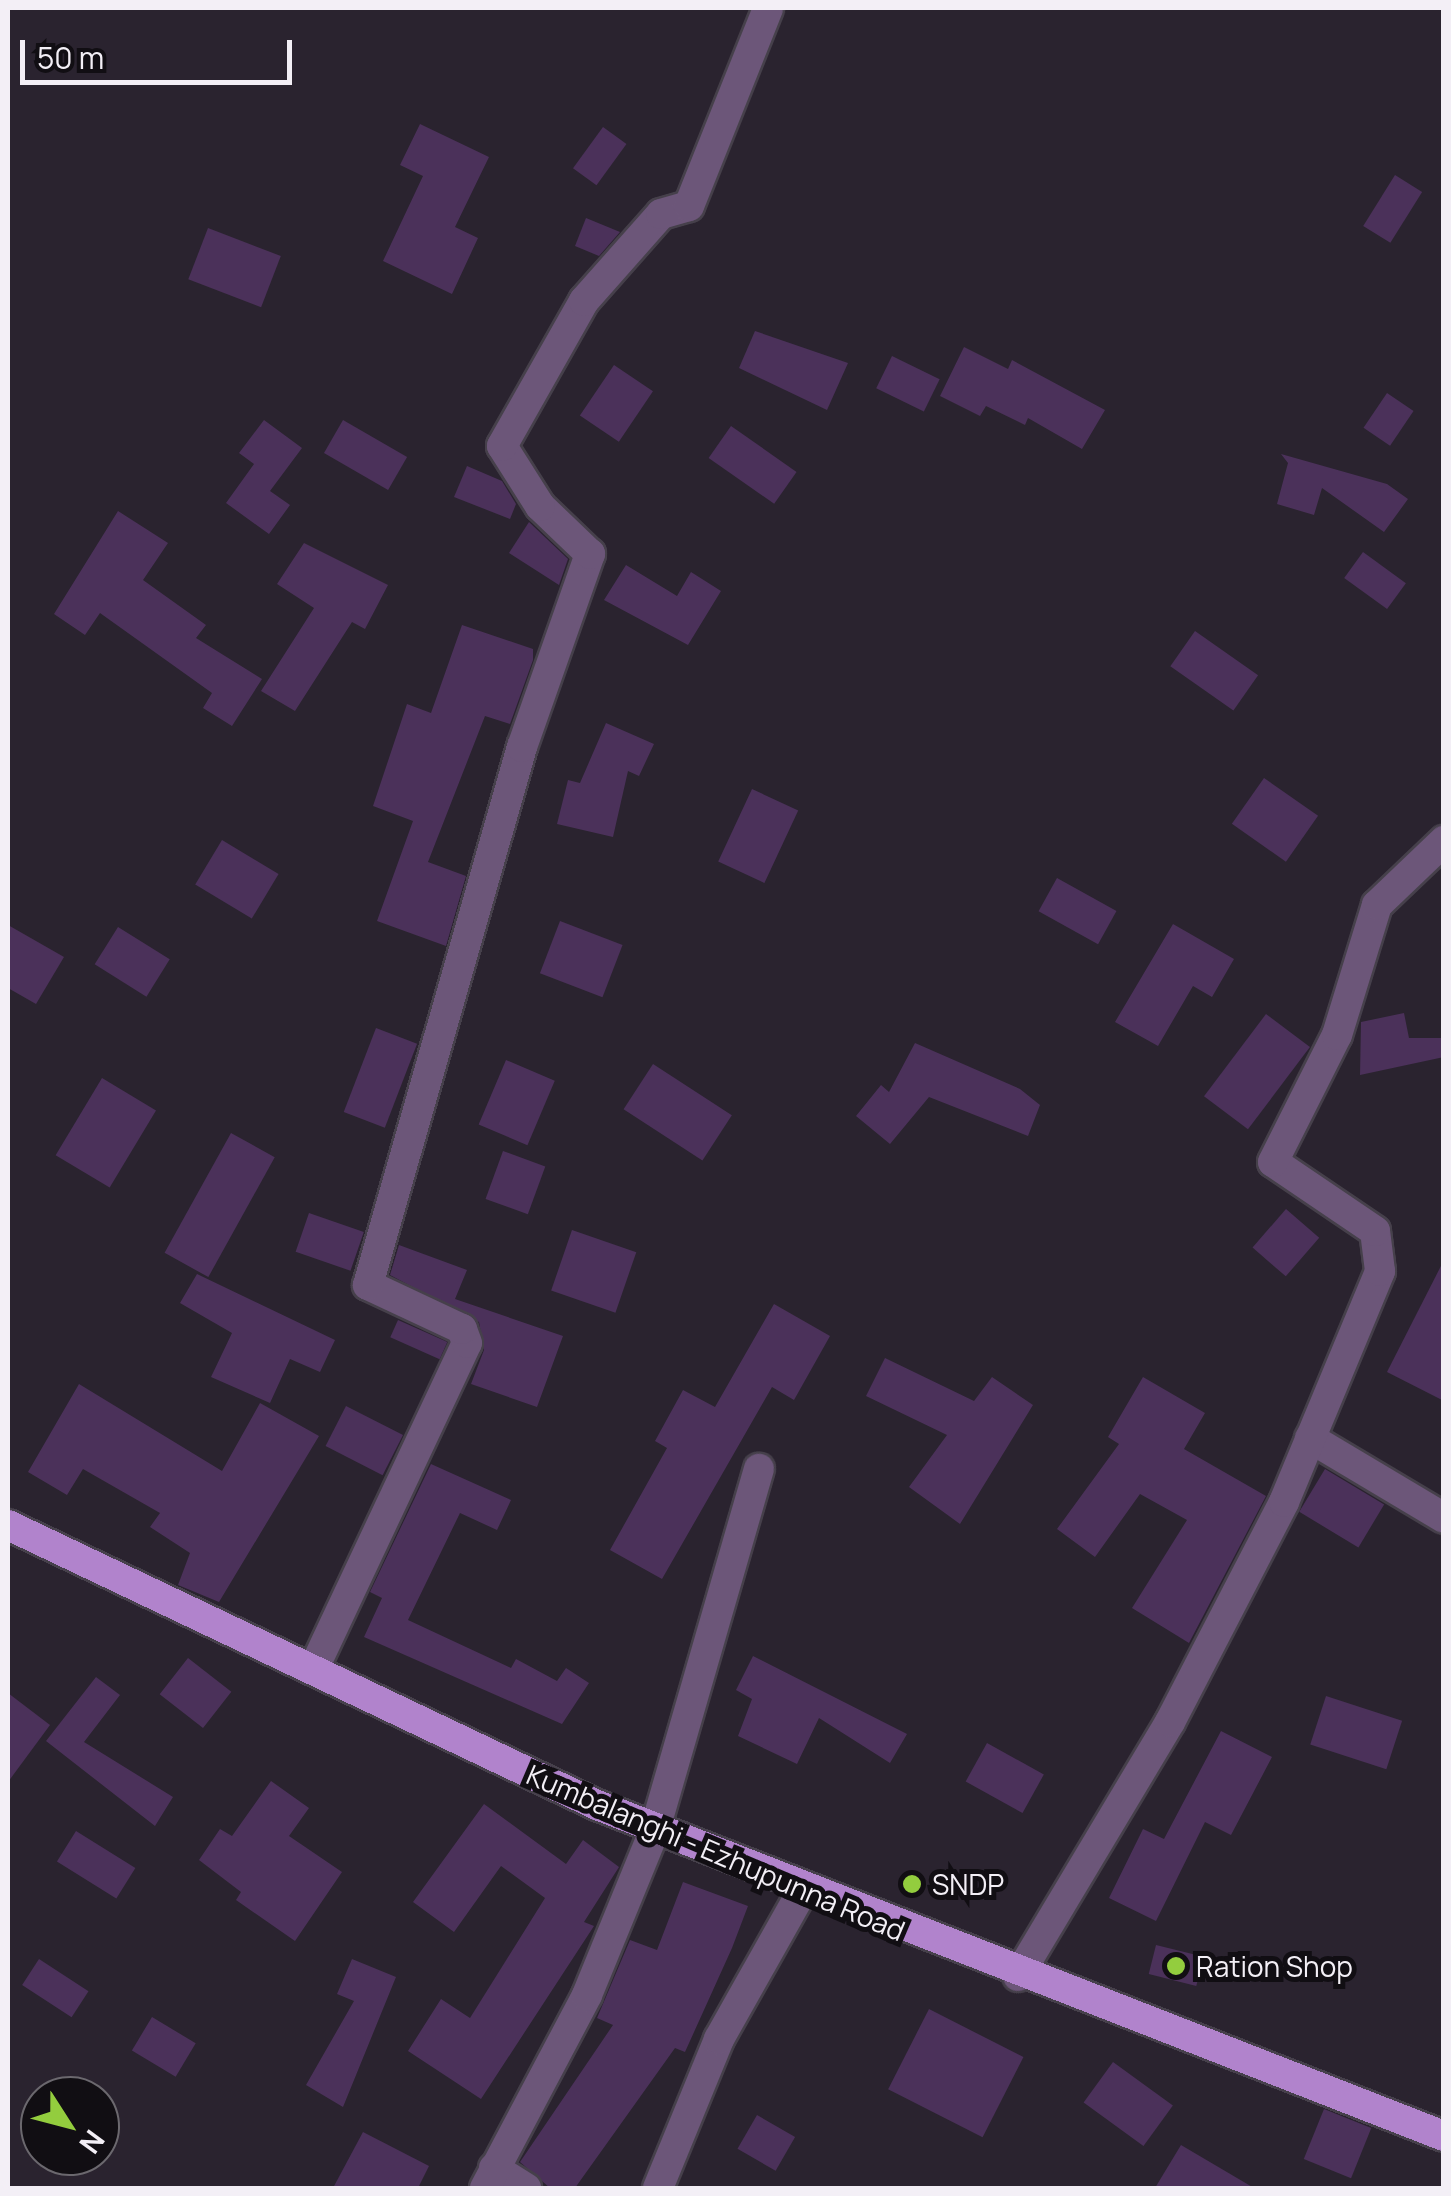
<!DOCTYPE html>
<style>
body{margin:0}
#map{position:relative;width:1451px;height:2196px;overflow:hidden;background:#2a232f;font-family:Manrope,sans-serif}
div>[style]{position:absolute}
.building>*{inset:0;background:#4b315a;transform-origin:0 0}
.roads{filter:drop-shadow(2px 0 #46404b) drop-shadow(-2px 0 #46404b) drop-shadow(0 2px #46404b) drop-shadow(0 -2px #46404b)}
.minor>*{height:30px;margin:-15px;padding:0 15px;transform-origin:15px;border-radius:15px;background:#6c5679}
.major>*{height:30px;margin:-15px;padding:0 15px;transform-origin:15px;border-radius:15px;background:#b183cc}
.dots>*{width:28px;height:28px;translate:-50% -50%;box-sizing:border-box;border:5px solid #110e13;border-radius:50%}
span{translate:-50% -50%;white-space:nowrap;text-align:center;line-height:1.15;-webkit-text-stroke:10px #110e13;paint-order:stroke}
.street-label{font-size:28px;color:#f3eff6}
.poi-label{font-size:28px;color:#f3eff6}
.left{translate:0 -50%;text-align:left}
.frame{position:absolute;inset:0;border:10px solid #f3eff6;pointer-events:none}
.north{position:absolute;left:20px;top:2076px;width:100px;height:100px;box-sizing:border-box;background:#110e13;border:2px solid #6b686e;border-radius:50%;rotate:126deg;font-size:28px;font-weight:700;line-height:40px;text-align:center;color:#f3eff6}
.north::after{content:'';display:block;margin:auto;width:35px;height:45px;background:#93cd3e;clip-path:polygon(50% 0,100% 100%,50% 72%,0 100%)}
.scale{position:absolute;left:20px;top:40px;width:272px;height:45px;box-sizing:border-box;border:5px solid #f3eff6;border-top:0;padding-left:12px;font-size:30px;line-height:35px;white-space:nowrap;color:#f3eff6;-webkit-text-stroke:8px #110e13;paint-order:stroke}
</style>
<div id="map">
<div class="building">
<div style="clip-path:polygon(420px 124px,489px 157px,455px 227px,478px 238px,452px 294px,383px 261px,423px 176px,400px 165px)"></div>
<div style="left:603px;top:127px;width:29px;height:51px;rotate:36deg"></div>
<div style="left:1395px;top:175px;width:32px;height:60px;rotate:32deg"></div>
<div style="clip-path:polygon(586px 218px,620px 232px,599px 256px,575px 246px)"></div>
<div style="left:208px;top:228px;width:78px;height:55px;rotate:21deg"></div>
<div style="clip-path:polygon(755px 331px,848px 363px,827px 410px,739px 368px)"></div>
<div style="clip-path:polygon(964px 347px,1008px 369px,1012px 360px,1105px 410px,1082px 449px,1028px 418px,1025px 425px,986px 406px,980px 416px,940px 396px)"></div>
<div style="left:892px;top:356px;width:53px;height:36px;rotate:26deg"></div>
<div style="left:614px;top:365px;width:47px;height:61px;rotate:34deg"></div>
<div style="left:1387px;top:393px;width:32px;height:42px;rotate:34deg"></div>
<div style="clip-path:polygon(264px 420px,302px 448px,270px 491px,290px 505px,269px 534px,226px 503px,254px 464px,239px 453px)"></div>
<div style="left:343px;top:420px;width:74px;height:38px;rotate:30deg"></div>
<div style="left:731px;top:426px;width:80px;height:39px;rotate:35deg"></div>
<div style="clip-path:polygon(1281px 454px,1387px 484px,1408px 499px,1384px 532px,1322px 488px,1314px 515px,1277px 504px,1288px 463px)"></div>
<div style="clip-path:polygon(467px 466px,502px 481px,516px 504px,510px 519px,454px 497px)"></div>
<div style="clip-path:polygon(118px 511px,168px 543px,143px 580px,206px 625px,196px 638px,262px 679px,232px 726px,203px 708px,212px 693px,100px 613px,85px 635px,54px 614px)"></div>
<div style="clip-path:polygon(529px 522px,568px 559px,559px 585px,509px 553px)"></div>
<div style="clip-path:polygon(304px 543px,388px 585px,365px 629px,352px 622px,295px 711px,261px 691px,314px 608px,277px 584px)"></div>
<div style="left:1363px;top:552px;width:53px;height:32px;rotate:36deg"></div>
<div style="clip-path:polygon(626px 565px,677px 596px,691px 572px,721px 591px,688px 645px,604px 600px)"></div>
<div style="clip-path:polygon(462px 625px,533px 649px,533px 660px,510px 724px,485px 716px,428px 862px,466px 876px,446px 946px,377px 921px,413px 821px,373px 806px,407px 704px,431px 713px)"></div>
<div style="left:1195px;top:631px;width:77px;height:43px;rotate:35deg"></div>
<div style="clip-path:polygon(606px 723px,654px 744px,639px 776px,628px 771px,613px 837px,557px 824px,568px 780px,580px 783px)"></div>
<div style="left:1264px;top:778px;width:66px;height:56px;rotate:35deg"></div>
<div style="left:752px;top:789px;width:51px;height:80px;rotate:25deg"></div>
<div style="left:222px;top:840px;width:66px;height:52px;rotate:31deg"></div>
<div style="left:1057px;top:878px;width:68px;height:38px;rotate:29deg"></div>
<div style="left:560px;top:921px;width:67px;height:56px;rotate:21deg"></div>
<div style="clip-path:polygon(1173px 924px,1234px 959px,1212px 997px,1193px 986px,1158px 1046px,1115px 1022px)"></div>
<div style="clip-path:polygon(8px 925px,64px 957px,36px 1004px,8px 988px)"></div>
<div style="left:118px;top:927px;width:61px;height:44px;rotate:32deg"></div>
<div style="clip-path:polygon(1404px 1013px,1409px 1038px,1444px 1038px,1444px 1057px,1360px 1075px,1361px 1022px)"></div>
<div style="left:1266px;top:1014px;width:55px;height:103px;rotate:37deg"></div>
<div style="left:376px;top:1028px;width:44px;height:90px;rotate:21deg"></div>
<div style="clip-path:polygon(915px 1043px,1020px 1089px,1040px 1105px,1028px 1136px,929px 1097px,890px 1144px,856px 1116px,881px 1085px,889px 1092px)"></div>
<div style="left:506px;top:1060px;width:53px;height:70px;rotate:23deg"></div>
<div style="left:653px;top:1064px;width:94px;height:54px;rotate:33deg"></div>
<div style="left:102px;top:1078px;width:63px;height:90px;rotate:31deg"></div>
<div style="left:231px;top:1133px;width:50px;height:137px;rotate:29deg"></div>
<div style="left:503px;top:1151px;width:45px;height:51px;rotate:20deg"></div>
<div style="left:1286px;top:1209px;width:44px;height:51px;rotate:41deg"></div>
<div style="left:309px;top:1213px;width:58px;height:41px;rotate:19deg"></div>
<div style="left:572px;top:1230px;width:68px;height:64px;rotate:19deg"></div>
<div style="clip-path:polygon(399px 1245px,467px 1270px,455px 1299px,563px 1336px,537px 1407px,471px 1384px,484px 1350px,479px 1322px,390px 1275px)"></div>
<div style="clip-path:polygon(1444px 1260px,1444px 1401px,1387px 1372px)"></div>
<div style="clip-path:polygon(197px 1274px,335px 1340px,320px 1372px,290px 1359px,270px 1403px,211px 1377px,232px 1333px,180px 1303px)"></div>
<div style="clip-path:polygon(774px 1304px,830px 1336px,794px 1400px,772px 1387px,662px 1579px,610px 1550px,667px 1448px,655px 1441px,683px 1390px,715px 1407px)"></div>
<div style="left:398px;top:1320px;width:54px;height:19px;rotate:24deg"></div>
<div style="clip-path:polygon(885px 1358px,974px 1401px,992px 1377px,1033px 1405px,960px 1524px,909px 1487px,947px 1435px,866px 1396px)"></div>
<div style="clip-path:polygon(1143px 1377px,1205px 1413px,1184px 1449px,1266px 1496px,1189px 1643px,1132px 1608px,1187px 1520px,1140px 1494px,1095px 1557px,1057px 1529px,1119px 1444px,1108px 1437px)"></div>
<div style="clip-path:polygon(79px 1384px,222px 1471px,260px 1403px,319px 1436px,219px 1602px,178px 1585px,190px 1553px,150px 1527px,160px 1513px,83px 1469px,67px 1495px,28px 1472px)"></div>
<div style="left:346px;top:1406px;width:64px;height:45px;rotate:27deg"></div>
<div style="clip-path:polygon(431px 1464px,511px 1500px,497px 1530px,460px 1513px,408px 1620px,511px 1668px,516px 1659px,557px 1681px,566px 1668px,589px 1683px,562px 1724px,364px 1637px,382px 1598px,370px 1592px)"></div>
<div style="left:1325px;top:1469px;width:69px;height:50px;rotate:31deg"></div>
<div style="clip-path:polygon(753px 1656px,907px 1734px,890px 1763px,819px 1718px,797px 1764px,738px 1736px,752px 1699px,736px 1690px)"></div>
<div style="left:188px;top:1658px;width:55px;height:46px;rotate:38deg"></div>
<div style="clip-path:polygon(96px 1677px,120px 1695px,84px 1742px,173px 1797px,155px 1826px,46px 1741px)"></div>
<div style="clip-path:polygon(8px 1693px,50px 1725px,8px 1782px)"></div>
<div style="left:1326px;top:1696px;width:80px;height:51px;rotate:18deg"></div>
<div style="clip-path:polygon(1221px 1731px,1272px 1757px,1231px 1835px,1205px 1822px,1156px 1921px,1109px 1898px,1143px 1829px,1164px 1839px)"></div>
<div style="left:987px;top:1743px;width:65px;height:44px;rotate:29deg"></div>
<div style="clip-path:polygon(271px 1781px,309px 1808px,289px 1836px,342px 1872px,295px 1941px,236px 1900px,241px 1892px,199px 1860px,220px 1829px,232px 1836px)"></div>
<div style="clip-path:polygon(484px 1804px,566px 1864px,583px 1840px,619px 1867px,584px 1922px,594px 1926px,481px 2099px,408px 2051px,441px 1999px,470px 2018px,545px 1898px,501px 1866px,454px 1932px,413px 1902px)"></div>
<div style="left:76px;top:1831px;width:70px;height:36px;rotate:32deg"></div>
<div style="clip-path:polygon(683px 1882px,748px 1906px,732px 1948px,685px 2052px,675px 2048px,575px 2188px,550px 2188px,520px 2162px,613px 2025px,597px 2018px,630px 1940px,657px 1950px)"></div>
<div style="left:1156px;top:1945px;width:49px;height:30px;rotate:14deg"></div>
<div style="left:39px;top:1959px;width:59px;height:31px;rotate:33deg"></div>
<div style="clip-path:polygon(352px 1959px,396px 1977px,343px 2107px,306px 2085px,354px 2001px,337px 1994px)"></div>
<div style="left:929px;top:2009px;width:106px;height:90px;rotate:27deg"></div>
<div style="left:152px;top:2017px;width:51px;height:39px;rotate:31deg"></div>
<div style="left:1113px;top:2062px;width:74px;height:50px;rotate:36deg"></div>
<div style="left:1324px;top:2109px;width:51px;height:54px;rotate:22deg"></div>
<div style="left:757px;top:2115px;width:44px;height:39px;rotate:30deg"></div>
<div style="clip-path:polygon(363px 2132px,429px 2166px,418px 2188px,333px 2188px)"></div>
<div style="clip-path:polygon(1181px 2145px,1254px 2188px,1155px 2188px)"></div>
</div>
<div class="roads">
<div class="minor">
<div style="left:1310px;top:1438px;width:156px;rotate:30.8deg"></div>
<div style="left:313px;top:1670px;width:361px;rotate:-64.8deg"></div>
<div style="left:467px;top:1343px;width:15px;rotate:-110deg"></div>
<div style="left:462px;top:1329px;width:104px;rotate:-154.9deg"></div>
<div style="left:368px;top:1285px;width:560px;rotate:-74.03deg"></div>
<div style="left:522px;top:747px;width:205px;rotate:-70.6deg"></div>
<div style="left:590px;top:554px;width:69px;rotate:-136.2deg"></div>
<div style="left:540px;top:506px;width:71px;rotate:-122.3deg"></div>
<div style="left:502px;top:446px;width:167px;rotate:-60.5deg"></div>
<div style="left:584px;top:301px;width:116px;rotate:-48.5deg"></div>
<div style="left:661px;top:214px;width:29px;rotate:-16deg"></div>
<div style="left:689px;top:206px;width:213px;rotate:-68.2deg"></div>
<div style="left:1018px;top:1976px;width:296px;rotate:-59.1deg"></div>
<div style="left:1170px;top:1722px;width:248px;rotate:-62.6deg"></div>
<div style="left:1284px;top:1502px;width:250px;rotate:-67.4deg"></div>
<div style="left:1380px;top:1271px;width:40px;rotate:-97.1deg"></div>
<div style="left:1375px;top:1231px;width:123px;rotate:-145.9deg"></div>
<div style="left:1273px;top:1162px;width:142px;rotate:-63.3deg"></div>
<div style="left:1337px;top:1035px;width:136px;rotate:-72.9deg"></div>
<div style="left:1377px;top:905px;width:93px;rotate:-43.7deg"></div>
<div style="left:494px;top:2168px;width:38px;rotate:32deg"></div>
<div style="left:485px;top:2188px;width:218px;rotate:-62.1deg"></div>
<div style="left:587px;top:1995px;width:179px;rotate:-67.7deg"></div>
<div style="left:655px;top:1829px;width:375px;rotate:-73.9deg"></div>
<div style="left:658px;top:2188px;width:161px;rotate:-67.7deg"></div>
<div style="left:719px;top:2039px;width:171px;rotate:-60.6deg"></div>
</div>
<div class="major">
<div style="left:8px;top:1525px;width:652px;rotate:25.43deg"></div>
<div style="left:597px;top:1805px;width:909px;rotate:21.35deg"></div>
</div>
</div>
<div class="dots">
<div style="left:912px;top:1884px;background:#93cd3e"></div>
<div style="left:1176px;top:1966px;background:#93cd3e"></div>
</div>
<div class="street-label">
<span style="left:716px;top:1852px;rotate:23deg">Kumbalanghi - Ezhupunna Road</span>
</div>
<div class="poi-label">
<span class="left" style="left:932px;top:1884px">SNDP</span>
<span class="left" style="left:1196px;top:1966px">Ration Shop</span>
</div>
<div class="frame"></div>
<div class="north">N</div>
<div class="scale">50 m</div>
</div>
